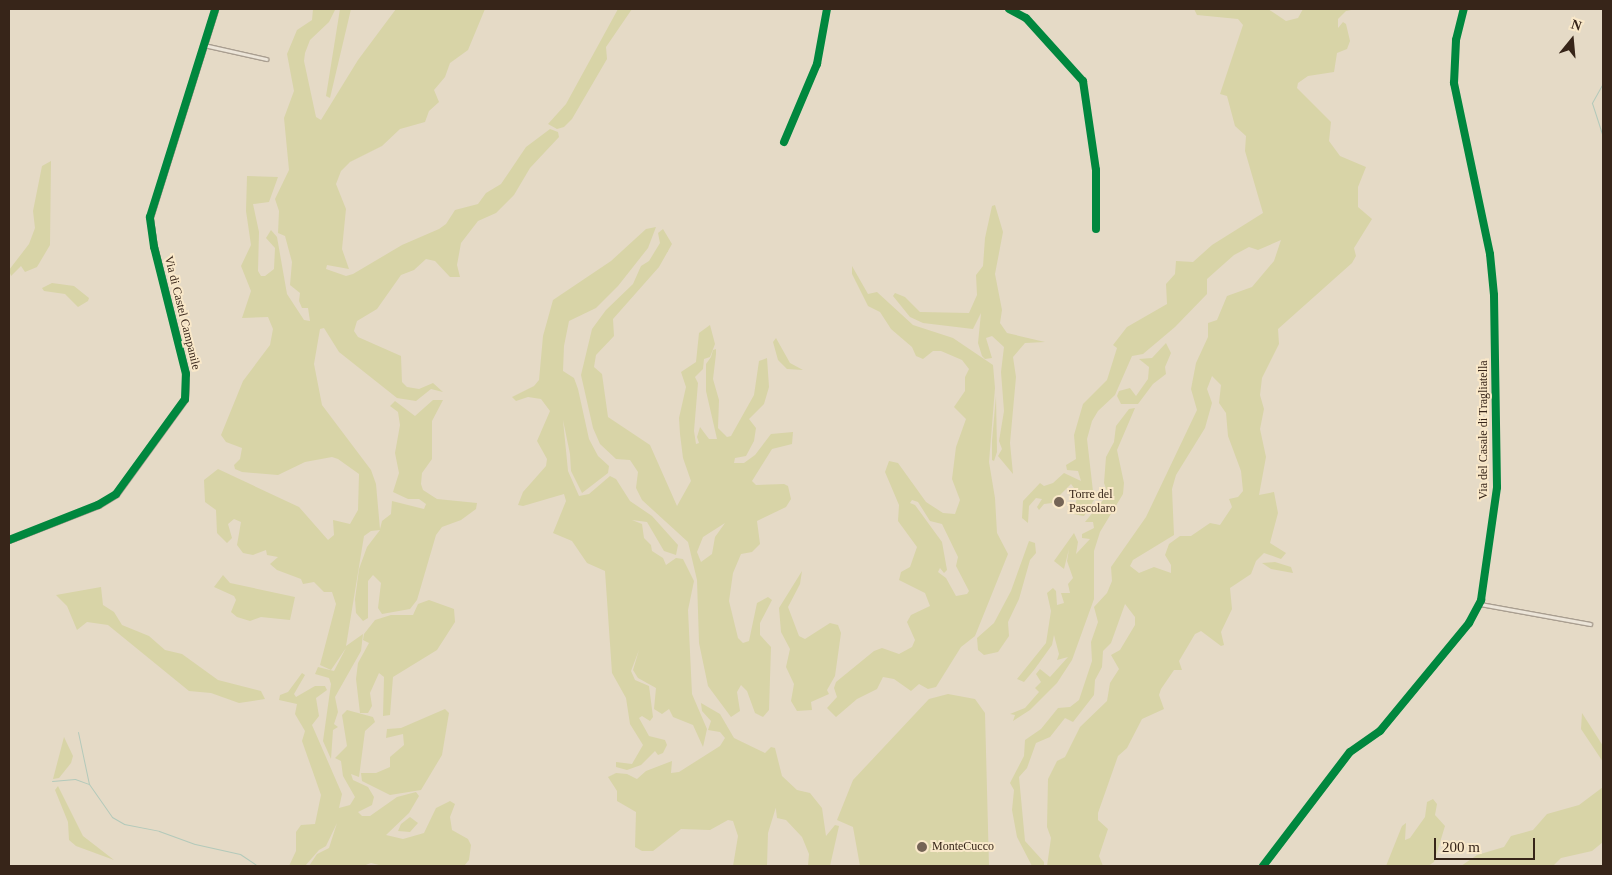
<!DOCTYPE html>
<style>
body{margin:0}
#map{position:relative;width:1612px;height:875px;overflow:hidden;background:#e5dac6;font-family:Georgia,serif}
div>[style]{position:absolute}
.green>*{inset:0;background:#d8d4a7}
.stream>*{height:1px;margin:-0.5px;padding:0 0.5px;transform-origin:0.5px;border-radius:0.5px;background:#b3c9ba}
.roads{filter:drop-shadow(1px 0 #a99e90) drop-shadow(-1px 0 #a99e90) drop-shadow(0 1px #a99e90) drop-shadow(0 -1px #a99e90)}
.street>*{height:3px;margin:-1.5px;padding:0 1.5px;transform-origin:1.5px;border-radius:1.5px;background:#ece5d9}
.secondary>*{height:5px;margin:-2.5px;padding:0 2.5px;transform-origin:2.5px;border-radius:2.5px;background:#ece5d9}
.cycleway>*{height:8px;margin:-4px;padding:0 4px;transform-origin:4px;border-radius:4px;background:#00873e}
.dots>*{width:14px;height:14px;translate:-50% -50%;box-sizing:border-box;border:2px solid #f9e8c9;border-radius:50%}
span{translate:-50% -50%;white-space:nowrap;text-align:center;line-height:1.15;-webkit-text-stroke:4px #f9e8c9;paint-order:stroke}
.street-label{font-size:12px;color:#372519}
.poi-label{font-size:12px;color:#372519}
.left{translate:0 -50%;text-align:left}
.frame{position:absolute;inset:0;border:10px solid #372519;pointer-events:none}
.north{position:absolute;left:1547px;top:15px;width:50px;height:50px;-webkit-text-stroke:4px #f9e8c9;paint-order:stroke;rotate:17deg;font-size:14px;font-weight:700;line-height:20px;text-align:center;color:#372519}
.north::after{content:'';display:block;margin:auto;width:18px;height:22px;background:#372519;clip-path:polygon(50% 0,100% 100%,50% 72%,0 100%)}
.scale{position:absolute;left:1434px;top:838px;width:101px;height:22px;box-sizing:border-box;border:2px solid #372519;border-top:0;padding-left:6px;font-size:15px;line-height:18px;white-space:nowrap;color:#372519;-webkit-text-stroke:4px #f9e8c9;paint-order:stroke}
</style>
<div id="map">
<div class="green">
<div style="clip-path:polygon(313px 9px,351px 9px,330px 98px,326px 96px,340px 9px,335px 10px,329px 22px,310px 40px,305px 53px,304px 61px,316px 117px,321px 120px,358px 60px,396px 9px,485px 9px,468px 50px,450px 63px,445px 77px,434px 90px,439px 102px,429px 111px,425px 122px,400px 129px,382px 146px,350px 162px,341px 171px,336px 184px,346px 209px,342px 249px,349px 269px,327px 265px,326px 269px,346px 276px,353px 274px,402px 245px,439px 229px,446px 224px,455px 210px,478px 204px,486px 193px,501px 184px,526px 147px,550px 129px,558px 132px,559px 137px,530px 168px,514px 195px,496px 213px,478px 221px,461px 243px,457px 265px,460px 277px,450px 277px,435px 261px,426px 259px,414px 270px,401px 275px,377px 309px,357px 321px,354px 331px,358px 337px,401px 356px,402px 382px,407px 387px,419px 389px,433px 383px,443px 392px,431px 389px,416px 401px,397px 398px,339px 352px,324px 328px,320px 329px,314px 364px,322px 405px,371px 470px,376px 484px,380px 529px,382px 521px,391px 514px,392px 501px,424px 509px,426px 504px,419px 499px,408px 499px,393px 492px,399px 473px,395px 453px,400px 425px,398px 412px,390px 406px,395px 401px,415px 416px,433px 400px,443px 400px,432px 421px,432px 459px,422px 473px,421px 484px,423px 490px,437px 499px,477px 503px,476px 509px,461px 520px,442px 527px,436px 535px,417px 600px,410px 609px,382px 614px,378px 608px,381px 583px,373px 575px,368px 581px,368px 618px,363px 621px,356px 613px,355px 599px,359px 569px,367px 547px,380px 530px,371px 531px,364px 536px,346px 646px,363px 634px,361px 651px,335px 697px,338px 712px,334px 724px,338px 727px,333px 730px,331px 759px,323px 741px,331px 684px,329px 678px,315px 674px,318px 667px,334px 671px,346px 648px,331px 670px,320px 665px,336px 604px,332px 592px,324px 592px,314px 582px,303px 584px,301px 579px,277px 570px,270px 564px,278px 557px,267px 555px,266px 550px,253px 555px,243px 553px,237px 545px,241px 522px,234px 519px,228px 524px,232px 538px,227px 543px,217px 533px,216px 510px,205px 502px,204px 480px,218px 469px,299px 507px,328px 540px,334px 535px,333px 520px,350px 524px,358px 510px,359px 474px,338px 459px,332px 457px,305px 462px,278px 475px,242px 472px,235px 469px,234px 465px,240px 459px,242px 448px,226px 442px,221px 435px,243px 381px,270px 345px,273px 329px,268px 317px,242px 318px,251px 291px,241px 266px,251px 245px,246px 211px,247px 176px,278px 177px,269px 202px,253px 204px,259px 232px,258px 271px,261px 276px,265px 276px,274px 269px,275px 248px,266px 238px,271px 230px,277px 237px,287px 294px,304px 320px,310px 321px,308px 308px,302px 308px,299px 301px,300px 293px,290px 285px,292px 262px,285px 236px,278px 233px,279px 211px,275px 199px,289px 170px,284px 118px,294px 91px,287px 54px,297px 30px,312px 20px)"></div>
<div style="clip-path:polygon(618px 9px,632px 9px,606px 47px,607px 59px,572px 119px,564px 127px,557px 129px,548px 124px,566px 104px)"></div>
<div style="clip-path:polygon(evenodd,1194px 9px,1268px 9px,1286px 21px,1298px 18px,1303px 9px,1356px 9px,1346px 11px,1338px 19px,1338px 28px,1343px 22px,1346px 24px,1350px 41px,1347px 49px,1337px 53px,1334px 72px,1308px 76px,1298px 83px,1297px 88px,1331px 122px,1329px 141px,1340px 156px,1366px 167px,1358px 187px,1358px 207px,1372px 219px,1354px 248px,1356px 256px,1352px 263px,1278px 329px,1279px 344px,1262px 378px,1260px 395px,1264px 409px,1260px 429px,1266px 457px,1259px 495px,1274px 492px,1278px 513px,1270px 543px,1286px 553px,1281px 559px,1264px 553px,1256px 561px,1251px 574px,1230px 588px,1232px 609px,1221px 632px,1224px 645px,1221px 646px,1201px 631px,1195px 634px,1179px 661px,1182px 670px,1174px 670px,1161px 689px,1159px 695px,1164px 709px,1142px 719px,1127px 748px,1118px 756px,1098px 813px,1098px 820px,1108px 829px,1099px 856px,1103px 866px,1047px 866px,1051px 838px,1047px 827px,1048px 779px,1057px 761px,1065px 757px,1080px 727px,1107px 701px,1110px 683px,1119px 669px,1111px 655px,1120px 650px,1135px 625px,1135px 617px,1125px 604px,1111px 643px,1103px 651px,1102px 667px,1095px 680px,1094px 695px,1073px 722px,1065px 718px,1050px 737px,1036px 743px,1027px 768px,1019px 777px,1025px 841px,1044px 862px,1044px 866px,1032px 866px,1017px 837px,1012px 810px,1014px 790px,1010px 783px,1024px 756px,1025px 740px,1041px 729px,1058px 708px,1070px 707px,1079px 700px,1092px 661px,1091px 642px,1098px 622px,1094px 607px,1107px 593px,1112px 581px,1111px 567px,1146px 517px,1197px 410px,1191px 389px,1196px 363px,1208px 337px,1208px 323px,1217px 320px,1227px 296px,1252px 287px,1274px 261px,1281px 240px,1258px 250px,1249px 247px,1234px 255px,1207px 279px,1207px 294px,1175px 327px,1143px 354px,1132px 356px,1115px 395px,1098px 411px,1092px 421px,1087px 439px,1094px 500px,1084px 516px,1073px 514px,1078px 493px,1071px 484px,1052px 503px,1044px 504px,1039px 510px,1037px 507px,1042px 499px,1036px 498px,1029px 506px,1028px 523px,1022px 518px,1023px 501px,1040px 483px,1044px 486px,1053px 483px,1064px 473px,1081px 481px,1078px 471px,1067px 470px,1066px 465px,1076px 459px,1074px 435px,1083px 404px,1107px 380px,1117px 348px,1113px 345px,1127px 327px,1167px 304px,1166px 284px,1175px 274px,1176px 261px,1193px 262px,1212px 245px,1263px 213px,1245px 151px,1246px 136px,1235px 126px,1227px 96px,1220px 94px,1243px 25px,1238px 19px,1197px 15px,1194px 9px,1212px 376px,1221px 385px,1219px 403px,1226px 413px,1228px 436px,1241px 471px,1243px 491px,1238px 497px,1229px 499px,1232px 507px,1220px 525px,1210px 523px,1191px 536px,1180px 536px,1169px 544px,1165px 555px,1171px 565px,1171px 573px,1154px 567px,1139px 573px,1130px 566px,1133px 560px,1174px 535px,1172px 489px,1176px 475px,1205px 428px,1212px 403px,1207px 389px,1212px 376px)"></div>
<div style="clip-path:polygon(51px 161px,50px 245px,37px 267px,25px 272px,21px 266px,11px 276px,9px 270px,29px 244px,35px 228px,33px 211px,42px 166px)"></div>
<div style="clip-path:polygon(995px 205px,1003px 232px,995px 274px,1002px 310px,1000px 323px,1007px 333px,1045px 342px,1025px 343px,1013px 357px,1016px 377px,1010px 443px,1013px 474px,998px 456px,1002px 449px,999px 441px,1004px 411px,1001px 372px,1004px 347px,992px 336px,986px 338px,992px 358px,985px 359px,982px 356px,978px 343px,981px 313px,973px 329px,923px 323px,910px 317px,893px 296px,895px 293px,905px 297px,920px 312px,969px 313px,977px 295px,976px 275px,983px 266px,985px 238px,992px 206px)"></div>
<div style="clip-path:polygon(656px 227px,648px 248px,618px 286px,596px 308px,569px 321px,564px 346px,563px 371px,574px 378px,578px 389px,589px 439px,598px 456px,609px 466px,608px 473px,582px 493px,571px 471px,570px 454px,563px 420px,568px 471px,579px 496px,589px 494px,610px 476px,616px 479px,630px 501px,652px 516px,678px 545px,676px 555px,664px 551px,647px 522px,632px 520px,642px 524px,644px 538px,651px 545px,652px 551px,663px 558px,666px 565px,676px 558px,683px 559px,694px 581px,688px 610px,692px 694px,707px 729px,703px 747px,693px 725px,673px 717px,669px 709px,662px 714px,654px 709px,656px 688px,638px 678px,633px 670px,639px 650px,631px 671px,635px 680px,649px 686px,653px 717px,650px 721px,642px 716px,639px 718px,649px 736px,665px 740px,667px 745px,663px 753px,658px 755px,655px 751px,641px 765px,627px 770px,616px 767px,616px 762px,632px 764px,643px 745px,630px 724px,626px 698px,612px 673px,605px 571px,587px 563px,572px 541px,553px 533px,566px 501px,564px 494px,523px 506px,518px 505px,523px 492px,546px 466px,547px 459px,537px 441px,550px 411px,541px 399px,528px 397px,516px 401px,512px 397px,534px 386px,539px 380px,543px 336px,553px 300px,611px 261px,646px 229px)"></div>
<div style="clip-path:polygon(evenodd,663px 229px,672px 244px,659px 267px,613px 319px,614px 336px,596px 355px,594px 367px,602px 374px,608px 417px,650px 445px,677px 506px,691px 481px,683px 458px,680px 434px,679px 418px,686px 387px,681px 372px,696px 362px,699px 333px,710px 325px,715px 344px,710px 357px,704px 359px,703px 369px,695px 377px,698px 383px,694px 431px,696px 444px,699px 443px,697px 437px,700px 427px,709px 439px,717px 439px,706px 391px,706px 364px,711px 357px,713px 350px,716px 349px,716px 354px,713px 379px,719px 400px,718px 428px,727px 437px,731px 436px,754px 395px,759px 361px,767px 358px,769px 387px,764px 404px,749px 419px,756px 428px,754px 441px,746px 456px,735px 458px,734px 463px,744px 463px,755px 455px,771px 434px,793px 432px,792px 444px,772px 449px,752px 481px,756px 485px,784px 484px,788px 486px,791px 499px,786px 507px,757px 521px,760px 544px,752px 552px,741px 554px,733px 573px,729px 601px,738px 638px,743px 643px,749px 641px,757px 603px,768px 597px,772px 600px,760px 623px,760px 635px,771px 647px,769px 710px,763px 717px,755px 713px,747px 691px,741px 685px,737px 692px,740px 711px,731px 717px,708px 686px,699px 643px,697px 580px,688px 542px,642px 500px,636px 488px,638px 472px,630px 460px,616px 459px,600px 444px,593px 428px,581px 375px,592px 329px,606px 310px,633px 284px,641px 266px,649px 261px,660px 243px,658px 233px,663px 229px,725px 523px,715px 537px,712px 554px,701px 562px,697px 552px,703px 537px,725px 523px)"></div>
<div style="clip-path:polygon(evenodd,852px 266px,868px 294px,877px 292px,913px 325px,953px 338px,993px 365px,995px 388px,989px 462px,995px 498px,997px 533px,1008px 554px,975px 636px,961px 647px,936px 687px,928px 689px,919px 684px,911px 691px,894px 679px,883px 677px,877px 689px,857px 699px,836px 717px,827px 708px,837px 697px,834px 688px,836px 682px,874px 651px,882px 648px,899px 654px,912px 647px,915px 640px,907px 622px,911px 615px,930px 606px,925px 593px,899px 580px,901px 572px,910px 567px,917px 547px,898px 521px,899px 505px,885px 472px,889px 461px,898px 463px,926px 502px,943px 513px,955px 514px,960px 500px,952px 479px,956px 447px,966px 419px,954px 407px,965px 391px,965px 377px,969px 369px,962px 360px,941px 351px,933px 351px,923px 359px,916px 356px,912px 347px,891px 329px,880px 312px,868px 306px,852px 274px,852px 266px,912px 500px,918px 502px,930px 521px,942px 524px,958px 557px,956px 566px,969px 591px,967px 594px,956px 596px,946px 578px,938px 572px,940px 568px,944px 573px,947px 570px,942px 542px,915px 505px,910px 503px,912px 500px)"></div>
<div style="clip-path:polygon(52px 283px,74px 286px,89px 298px,88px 301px,78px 307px,65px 294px,44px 291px,42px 288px)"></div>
<div style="clip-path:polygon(776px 338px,790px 363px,803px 370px,787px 369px,778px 360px,773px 342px)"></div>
<div style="clip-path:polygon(1166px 343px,1171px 353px,1165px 367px,1166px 374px,1153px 384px,1138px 404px,1121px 404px,1117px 396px,1119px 391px,1130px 388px,1136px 396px,1148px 379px,1149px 367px,1139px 359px,1152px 358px)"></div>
<div style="clip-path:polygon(996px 396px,997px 452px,994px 461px,992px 460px,992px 441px)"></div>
<div style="clip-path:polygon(1135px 408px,1117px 450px,1124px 483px,1123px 494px,1100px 532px,1094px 551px,1094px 599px,1072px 660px,1057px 683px,1030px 710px,1013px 721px,1015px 715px,1010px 714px,1025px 708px,1039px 692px,1035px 688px,1041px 682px,1036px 674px,1040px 669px,1050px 677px,1068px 657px,1057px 660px,1059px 654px,1054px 635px,1052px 645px,1034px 670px,1024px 682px,1017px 679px,1046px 643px,1051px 611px,1047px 593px,1053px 588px,1056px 591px,1057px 605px,1064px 603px,1061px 593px,1070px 593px,1068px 584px,1073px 578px,1067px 561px,1069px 549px,1064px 569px,1054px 561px,1074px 533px,1078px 542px,1076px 554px,1090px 539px,1082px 538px,1082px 534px,1094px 528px,1093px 522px,1085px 522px,1108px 494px,1104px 483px,1106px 457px,1114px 442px,1116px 426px,1129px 409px)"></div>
<div style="clip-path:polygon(1029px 541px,1035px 543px,1036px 553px,1030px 560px,1019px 599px,1008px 622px,1009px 636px,998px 652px,984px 655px,978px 650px,977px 638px,994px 623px,1011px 591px)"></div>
<div style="clip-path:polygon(1275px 562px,1291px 567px,1293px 573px,1271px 569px,1262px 563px)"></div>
<div style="clip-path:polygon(802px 571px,800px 584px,788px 607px,799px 636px,805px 639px,830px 623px,838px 625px,841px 633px,835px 676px,827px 690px,829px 694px,811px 702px,812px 710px,797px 711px,791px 701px,794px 684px,786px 667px,790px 649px,781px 632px,779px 608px)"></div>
<div style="clip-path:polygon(223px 575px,230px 583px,295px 597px,290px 620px,261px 617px,250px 621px,237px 617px,231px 612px,236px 600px,234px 596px,214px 587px)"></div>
<div style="clip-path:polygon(101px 587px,103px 605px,114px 612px,122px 625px,149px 636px,165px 650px,182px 654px,218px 680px,261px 691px,265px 699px,239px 703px,211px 693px,189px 691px,108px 625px,87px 622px,77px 630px,67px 606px,56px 595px)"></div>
<div style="clip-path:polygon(429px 600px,454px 609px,455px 622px,437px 650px,393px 677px,390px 715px,383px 716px,384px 677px,379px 673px,370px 693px,372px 706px,368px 713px,360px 713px,356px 679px,358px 663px,369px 643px,363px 640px,364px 634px,375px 620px,391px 615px,413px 615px,418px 604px)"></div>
<div style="clip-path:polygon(302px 673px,305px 675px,294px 694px,296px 697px,315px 686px,325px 686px,327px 690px,316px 698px,319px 716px,312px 725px,342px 794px,339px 808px,350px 805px,355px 797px,343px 776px,341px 761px,335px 758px,347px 746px,342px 715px,347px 710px,373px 717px,375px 722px,365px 731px,359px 777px,351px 774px,353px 780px,368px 787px,374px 797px,372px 805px,358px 812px,362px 816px,370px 816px,397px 797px,416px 792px,419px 796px,409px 813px,386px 835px,403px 839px,424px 833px,436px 808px,450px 801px,455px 804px,450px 817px,452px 830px,468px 839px,471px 845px,469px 860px,464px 866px,383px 866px,371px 863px,363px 866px,309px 866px,317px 854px,329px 848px,337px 823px,326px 846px,319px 850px,305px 866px,289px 866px,296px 851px,296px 832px,301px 825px,315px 824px,321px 795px,302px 741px,305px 731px,295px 714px,297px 704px,279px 700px,280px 695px,288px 692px)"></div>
<div style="clip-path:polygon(948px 694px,975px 699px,985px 713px,989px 866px,860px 866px,853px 827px,837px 820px,853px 780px,929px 699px)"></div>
<div style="clip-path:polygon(701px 703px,720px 714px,734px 738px,765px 753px,771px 747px,775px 748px,782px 776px,797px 790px,810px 793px,822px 808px,826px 836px,835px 825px,839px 826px,830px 866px,808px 866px,809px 854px,802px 837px,786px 820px,777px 818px,774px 793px,776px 807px,768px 833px,767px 866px,733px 866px,738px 836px,733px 821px,728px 820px,710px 830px,681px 829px,653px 851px,642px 851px,635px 847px,636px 812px,617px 801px,617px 791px,608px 777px,616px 773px,627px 774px,637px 779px,646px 771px,672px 761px,671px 773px,679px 772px,720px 746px,725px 738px,720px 732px,708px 730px,711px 721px,702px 711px)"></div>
<div style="clip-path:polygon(445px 709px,449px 713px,442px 755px,421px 790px,390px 795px,362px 781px,361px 773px,376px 773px,390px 767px,390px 757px,404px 745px,403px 734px,386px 738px,387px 729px,401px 728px)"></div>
<div style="clip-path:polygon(1582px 713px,1603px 746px,1603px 762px,1581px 729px)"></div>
<div style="clip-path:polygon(64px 737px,73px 756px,71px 763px,59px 778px,53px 779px)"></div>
<div style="clip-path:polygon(58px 786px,83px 836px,114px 860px,76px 846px,69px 840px,68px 822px,55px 790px)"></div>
<div style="clip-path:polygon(1603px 787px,1603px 842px,1592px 851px,1561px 858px,1553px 866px,1461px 866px,1477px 855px,1504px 847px,1511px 836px,1533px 830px,1547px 814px,1579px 805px)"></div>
<div style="clip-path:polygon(1433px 799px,1437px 804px,1435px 815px,1445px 826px,1434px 862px,1428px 866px,1386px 866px,1402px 826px,1406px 823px,1405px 840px,1410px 838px,1425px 817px,1427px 802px)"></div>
<div style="clip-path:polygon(410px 817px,418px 823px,410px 832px,398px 831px,401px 824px)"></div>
</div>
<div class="stream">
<div style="left:1603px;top:83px;width:23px;rotate:119deg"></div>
<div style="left:1592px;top:103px;width:36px;rotate:72deg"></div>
<div style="left:78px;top:732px;width:53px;rotate:78.1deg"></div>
<div style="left:89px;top:784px;width:40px;rotate:55.1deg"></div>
<div style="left:112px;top:817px;width:14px;rotate:30deg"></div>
<div style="left:124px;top:824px;width:36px;rotate:11deg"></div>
<div style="left:159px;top:831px;width:38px;rotate:20deg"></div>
<div style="left:195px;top:844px;width:46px;rotate:12.5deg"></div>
<div style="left:240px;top:854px;width:22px;rotate:34deg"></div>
<div style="left:52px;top:781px;width:23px;rotate:-5deg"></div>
<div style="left:75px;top:779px;width:15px;rotate:20deg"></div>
</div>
<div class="roads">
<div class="street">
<div style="left:1009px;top:9px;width:19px;rotate:28deg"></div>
<div style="left:1026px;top:18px;width:85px;rotate:47.9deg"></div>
<div style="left:1083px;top:81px;width:90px;rotate:81.7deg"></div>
<div style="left:1096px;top:170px;width:59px;rotate:90deg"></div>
<div style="left:204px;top:45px;width:64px;rotate:12.7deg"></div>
<div style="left:784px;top:142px;width:85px;rotate:-67.1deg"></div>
<div style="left:817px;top:64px;width:56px;rotate:-79.7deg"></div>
<div style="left:1480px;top:604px;width:112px;rotate:10.3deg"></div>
<div style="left:1263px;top:866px;width:143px;rotate:-52.7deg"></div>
<div style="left:1350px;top:752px;width:37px;rotate:-35deg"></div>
<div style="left:1380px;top:731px;width:140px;rotate:-50.5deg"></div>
<div style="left:1469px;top:623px;width:26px;rotate:-62deg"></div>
<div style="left:1481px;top:600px;width:114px;rotate:-81.9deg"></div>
<div style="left:1497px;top:487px;width:192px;rotate:-90.9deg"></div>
<div style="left:1494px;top:295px;width:41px;rotate:-95.6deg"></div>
<div style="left:1490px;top:254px;width:175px;rotate:-101.9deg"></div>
<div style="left:1454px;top:83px;width:43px;rotate:-87.3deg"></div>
<div style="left:1456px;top:40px;width:32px;rotate:-76deg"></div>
</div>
<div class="secondary">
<div style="left:9px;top:540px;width:96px;rotate:-21.5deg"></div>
<div style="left:98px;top:505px;width:21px;rotate:-31deg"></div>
<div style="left:116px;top:494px;width:117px;rotate:-54deg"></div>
<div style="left:185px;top:399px;width:25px;rotate:-88deg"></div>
<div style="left:186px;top:374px;width:131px;rotate:-104.1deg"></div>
<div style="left:154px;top:247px;width:30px;rotate:-98deg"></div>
<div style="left:150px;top:217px;width:218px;rotate:-72.6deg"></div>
</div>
</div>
<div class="cycleway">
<div style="left:1009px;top:9px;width:19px;rotate:28deg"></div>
<div style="left:1026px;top:18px;width:85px;rotate:47.9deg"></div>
<div style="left:1083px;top:81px;width:90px;rotate:81.7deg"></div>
<div style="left:1096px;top:170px;width:59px;rotate:90deg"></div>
<div style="left:784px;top:142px;width:85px;rotate:-67.1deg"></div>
<div style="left:817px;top:64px;width:56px;rotate:-79.7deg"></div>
<div style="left:9px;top:540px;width:96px;rotate:-21.5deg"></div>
<div style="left:98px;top:505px;width:21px;rotate:-31deg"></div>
<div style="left:116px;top:494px;width:117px;rotate:-54deg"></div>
<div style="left:185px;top:399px;width:25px;rotate:-88deg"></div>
<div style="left:186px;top:374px;width:131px;rotate:-104.1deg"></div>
<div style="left:154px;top:247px;width:30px;rotate:-98deg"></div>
<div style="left:150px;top:217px;width:218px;rotate:-72.6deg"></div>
<div style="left:1263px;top:866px;width:143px;rotate:-52.7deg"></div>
<div style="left:1350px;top:752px;width:37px;rotate:-35deg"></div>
<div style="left:1380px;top:731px;width:140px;rotate:-50.5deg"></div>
<div style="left:1469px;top:623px;width:26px;rotate:-62deg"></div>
<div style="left:1481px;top:600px;width:114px;rotate:-81.9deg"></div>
<div style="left:1497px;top:487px;width:192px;rotate:-90.9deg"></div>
<div style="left:1494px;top:295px;width:41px;rotate:-95.6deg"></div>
<div style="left:1490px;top:254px;width:175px;rotate:-101.9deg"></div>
<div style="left:1454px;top:83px;width:43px;rotate:-87.3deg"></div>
<div style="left:1456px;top:40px;width:32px;rotate:-76deg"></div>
</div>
<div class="dots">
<div style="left:1059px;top:502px;background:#746456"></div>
<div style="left:922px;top:847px;background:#746456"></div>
</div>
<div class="street-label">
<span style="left:182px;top:313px;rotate:76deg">Via di Castel Campanile</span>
<span style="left:1484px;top:430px;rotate:-90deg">Via del Casale di Tragliatella</span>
</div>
<div class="poi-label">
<span class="left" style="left:1069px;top:502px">Torre del<br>Pascolaro</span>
<span class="left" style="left:932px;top:847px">MonteCucco</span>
</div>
<div class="frame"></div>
<div class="north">N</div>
<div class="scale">200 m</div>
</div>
